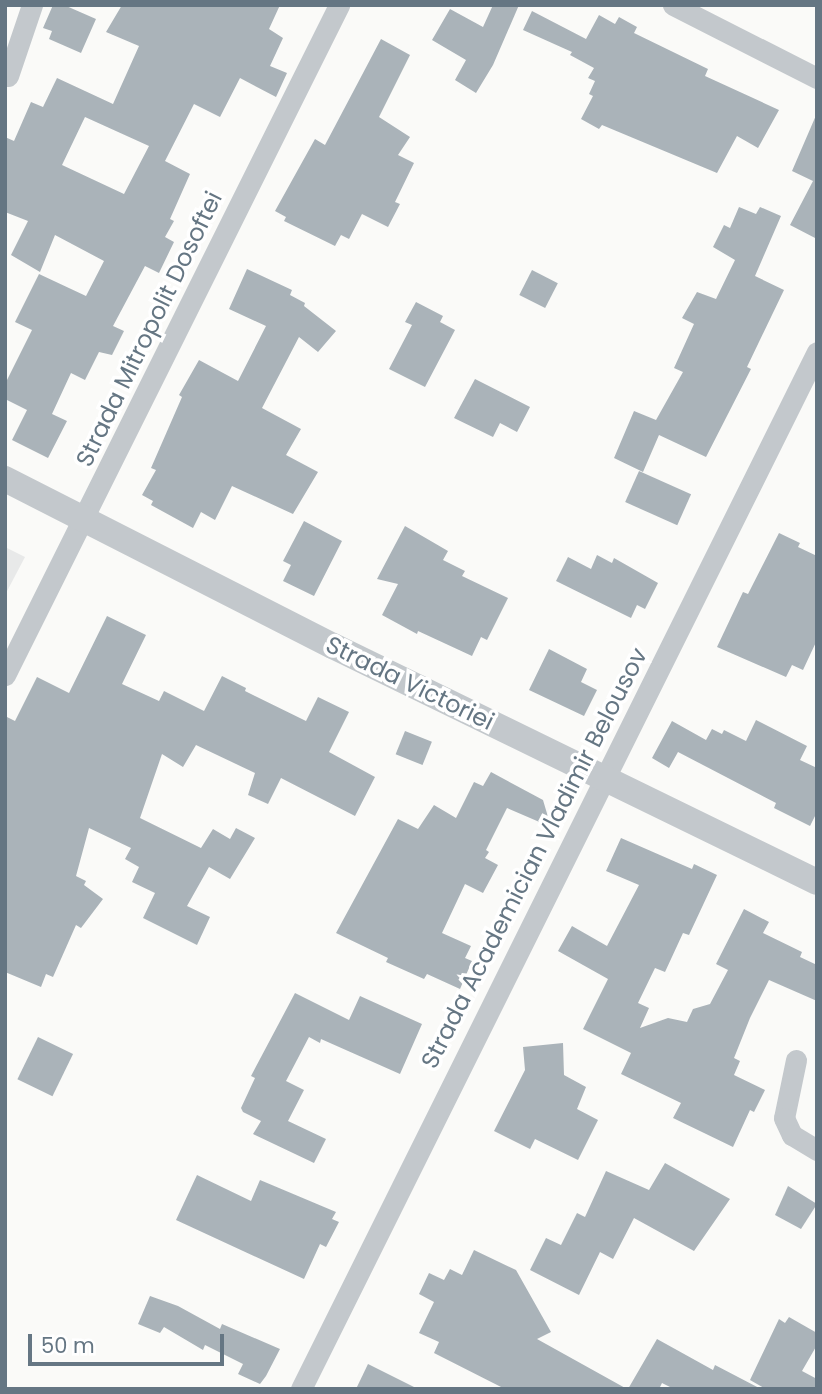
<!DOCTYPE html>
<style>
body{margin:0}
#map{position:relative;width:822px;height:1394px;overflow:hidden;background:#fafaf8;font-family:Poppins,sans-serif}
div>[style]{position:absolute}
.built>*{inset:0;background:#e8e9e9}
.building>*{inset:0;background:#aab3b9;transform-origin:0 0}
.minor>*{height:21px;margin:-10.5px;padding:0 10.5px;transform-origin:10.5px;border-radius:10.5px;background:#c3c8cc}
.tertiary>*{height:26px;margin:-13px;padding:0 13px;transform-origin:13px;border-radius:13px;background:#c3c8cc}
span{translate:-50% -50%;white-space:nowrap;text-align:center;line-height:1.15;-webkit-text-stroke:7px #fff;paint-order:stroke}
.street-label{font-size:24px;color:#657683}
.frame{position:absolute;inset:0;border:7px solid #657683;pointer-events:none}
.scale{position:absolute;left:28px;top:1334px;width:196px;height:32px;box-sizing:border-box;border:4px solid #657683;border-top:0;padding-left:9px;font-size:21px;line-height:24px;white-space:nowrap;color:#657683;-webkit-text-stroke:5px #fff;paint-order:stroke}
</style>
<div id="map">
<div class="built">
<div style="clip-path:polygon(5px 547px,25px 557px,5px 595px)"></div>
</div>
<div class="building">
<div style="clip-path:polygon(53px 5px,64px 5px,96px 19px,81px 53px,49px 39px,52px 31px,43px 28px)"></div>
<div style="clip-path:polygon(evenodd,122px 5px,280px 5px,269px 29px,283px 38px,270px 66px,287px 73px,276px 97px,240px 78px,220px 117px,194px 104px,165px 161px,190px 174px,170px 219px,174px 221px,165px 237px,174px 242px,159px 273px,145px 266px,113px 326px,124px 331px,112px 355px,99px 352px,85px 380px,71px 373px,52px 414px,67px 421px,48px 458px,12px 440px,27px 410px,5px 399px,5px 384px,32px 330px,15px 322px,39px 274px,86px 296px,104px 261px,55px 235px,40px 272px,11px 255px,28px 221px,5px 212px,5px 137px,14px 141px,31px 102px,43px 107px,57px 78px,113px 104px,139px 46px,106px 32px,122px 5px,85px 117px,149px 146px,124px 194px,62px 165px,85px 117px)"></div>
<div style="clip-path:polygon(493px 5px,519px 5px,493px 65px,476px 93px,455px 80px,466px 60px,432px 40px,450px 9px,483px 27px)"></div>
<div style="clip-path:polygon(532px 11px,586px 39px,599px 15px,615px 24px,619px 17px,637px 27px,634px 33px,708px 69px,705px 76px,779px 110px,758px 148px,737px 136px,717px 173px,602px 125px,599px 129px,581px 119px,593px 96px,589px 94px,595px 81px,588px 78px,594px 68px,570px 55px,572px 52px,523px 30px)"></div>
<div style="clip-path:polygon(381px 39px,410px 55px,379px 117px,410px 137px,398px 155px,414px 163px,395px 202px,400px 204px,388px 227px,362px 214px,349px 239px,341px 235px,335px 246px,284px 221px,286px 217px,275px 211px,315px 139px,325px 145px)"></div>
<div style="clip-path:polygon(817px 113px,817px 239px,790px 225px,813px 181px,792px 171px)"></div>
<div style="clip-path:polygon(739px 207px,756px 214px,760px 207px,781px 216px,755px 276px,784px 290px,747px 367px,751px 369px,706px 457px,659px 435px,643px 472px,614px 458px,634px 411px,656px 420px,683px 372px,674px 368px,694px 324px,682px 318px,697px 292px,716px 299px,735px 260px,713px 247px,724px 225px,730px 228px)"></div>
<div style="clip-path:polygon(247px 269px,292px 290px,290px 295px,305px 303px,304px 306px,336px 331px,318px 352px,299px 337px,262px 408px,301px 429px,286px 455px,318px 472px,293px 514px,232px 486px,215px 520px,201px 512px,193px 528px,151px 505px,153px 501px,142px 495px,156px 470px,151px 468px,182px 397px,179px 395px,199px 360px,238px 381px,266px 326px,229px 309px)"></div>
<div style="left:532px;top:270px;width:29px;height:28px;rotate:27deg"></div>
<div style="clip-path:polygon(416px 302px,443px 316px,440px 322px,455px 330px,425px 387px,389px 369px,412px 325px,405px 322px)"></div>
<div style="clip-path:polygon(475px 379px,530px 407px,517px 432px,500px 423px,493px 437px,454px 418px)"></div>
<div style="left:639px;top:471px;width:57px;height:34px;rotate:24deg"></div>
<div style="clip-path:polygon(304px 521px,342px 541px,314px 596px,283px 581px,291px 565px,283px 561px)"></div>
<div style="clip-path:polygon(405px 526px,448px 551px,443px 560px,465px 571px,462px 576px,508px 598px,487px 640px,481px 637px,472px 656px,418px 631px,417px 634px,382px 615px,398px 584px,377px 579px)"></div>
<div style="clip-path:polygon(779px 533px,800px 543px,798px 547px,817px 556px,817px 640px,803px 670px,792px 665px,786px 677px,717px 647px,743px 592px,748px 594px)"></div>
<div style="clip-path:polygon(597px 555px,612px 563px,614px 558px,658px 583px,645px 609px,637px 605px,631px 618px,556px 581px,568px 557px,591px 569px)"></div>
<div style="clip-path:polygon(107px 616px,146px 635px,122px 684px,159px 701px,164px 691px,204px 711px,222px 676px,246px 688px,245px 691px,306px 721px,318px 697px,349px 712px,329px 752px,375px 777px,355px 816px,281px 778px,268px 804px,248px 795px,255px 773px,196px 745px,183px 767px,162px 754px,140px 818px,201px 848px,213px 829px,230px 839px,236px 828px,255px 838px,230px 879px,209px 867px,187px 906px,210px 917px,197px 945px,143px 918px,155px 893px,132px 882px,139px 867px,125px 859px,131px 848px,89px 828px,76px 876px,86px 881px,84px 885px,103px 899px,81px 928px,76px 925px,53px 977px,46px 974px,41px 987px,5px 972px,5px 716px,15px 721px,37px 677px,69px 693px)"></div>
<div style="clip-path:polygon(549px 649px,587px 669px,581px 682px,597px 690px,584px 716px,529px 690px)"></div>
<div style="clip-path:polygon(756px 720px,807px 746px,800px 760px,817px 768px,817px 812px,810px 826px,774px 808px,776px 803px,678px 752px,669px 768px,652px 758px,672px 721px,706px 740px,712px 729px,722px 734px,724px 730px,746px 741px)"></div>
<div style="left:405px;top:731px;width:29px;height:25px;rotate:22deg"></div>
<div style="clip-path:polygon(491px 772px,543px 800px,551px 827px,507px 808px,486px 850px,489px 852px,485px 858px,498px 865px,483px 893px,465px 884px,442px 933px,471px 946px,465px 958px,472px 961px,460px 989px,427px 974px,424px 979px,386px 962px,388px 958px,336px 933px,398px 819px,418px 829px,434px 805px,456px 818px,474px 782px,483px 786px)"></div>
<div style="clip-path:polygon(621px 838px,692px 869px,694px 864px,717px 875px,689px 935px,683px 933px,665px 972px,655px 968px,638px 1003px,649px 1008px,640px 1028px,668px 1018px,687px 1022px,693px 1009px,710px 1004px,728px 970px,716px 964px,744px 909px,769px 922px,763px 933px,802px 952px,800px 957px,817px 965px,817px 1001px,769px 980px,750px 1018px,734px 1058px,740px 1061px,734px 1075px,765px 1090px,754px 1112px,750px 1110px,733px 1147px,673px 1118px,681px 1103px,621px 1074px,631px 1053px,583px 1029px,608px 979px,558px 951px,572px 926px,607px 946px,639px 885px,606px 871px)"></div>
<div style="clip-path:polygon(295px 993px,349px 1020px,360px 996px,422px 1024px,400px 1074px,321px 1039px,320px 1043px,309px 1037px,286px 1081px,304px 1090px,288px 1121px,326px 1139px,314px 1163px,253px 1134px,261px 1121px,243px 1112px,241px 1108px,255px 1078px,251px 1076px)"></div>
<div style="left:38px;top:1037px;width:39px;height:47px;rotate:26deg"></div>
<div style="clip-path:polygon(563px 1043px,564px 1075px,586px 1087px,577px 1109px,598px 1120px,578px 1160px,535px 1139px,530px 1149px,494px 1131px,525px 1070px,523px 1047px)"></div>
<div style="clip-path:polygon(665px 1163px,730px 1199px,694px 1251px,634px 1218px,613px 1259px,600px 1252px,579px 1295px,530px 1270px,546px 1238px,561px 1245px,577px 1213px,585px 1217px,606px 1171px,649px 1190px)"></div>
<div style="clip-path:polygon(197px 1175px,251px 1201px,260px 1180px,336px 1212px,332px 1219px,339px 1222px,326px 1247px,320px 1244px,304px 1279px,176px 1220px)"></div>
<div style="clip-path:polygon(788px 1186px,817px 1204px,801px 1229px,775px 1215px)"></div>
<div style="clip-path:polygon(474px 1250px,516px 1270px,551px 1332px,537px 1339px,627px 1389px,505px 1389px,434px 1353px,439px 1342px,419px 1333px,434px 1302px,419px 1294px,429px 1273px,444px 1280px,450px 1269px,462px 1275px)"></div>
<div style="clip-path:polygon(150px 1296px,178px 1306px,220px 1329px,222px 1324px,280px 1349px,266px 1376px,260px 1384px,238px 1374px,243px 1364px,205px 1345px,203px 1350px,164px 1327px,160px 1333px,138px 1324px)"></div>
<div style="clip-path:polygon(789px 1317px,817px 1333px,817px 1345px,802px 1371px,817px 1379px,817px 1389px,766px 1389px,750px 1380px,779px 1319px,785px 1323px)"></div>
<div style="clip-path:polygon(657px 1339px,713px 1370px,715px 1365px,761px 1389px,674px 1389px,662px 1383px,659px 1389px,628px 1389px)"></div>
<div style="clip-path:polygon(368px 1364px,418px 1389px,356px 1389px)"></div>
</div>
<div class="minor">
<div style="left:673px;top:5px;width:161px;rotate:26.9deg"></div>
<div style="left:8px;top:76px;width:75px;rotate:-71.3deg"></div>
<div style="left:5px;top:675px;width:749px;rotate:-63.5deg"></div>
<div style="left:796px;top:1060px;width:59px;rotate:101.7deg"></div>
<div style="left:784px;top:1118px;width:19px;rotate:65deg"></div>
<div style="left:792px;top:1135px;width:29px;rotate:31deg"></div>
<div style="left:301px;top:1389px;width:1158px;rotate:-63.55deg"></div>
</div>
<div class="tertiary">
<div style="left:5px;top:479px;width:368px;rotate:27deg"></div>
<div style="left:333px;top:646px;width:538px;rotate:25.99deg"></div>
</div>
<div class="street-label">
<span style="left:149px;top:329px;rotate:-64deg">Strada Mitropolit Dosoftei</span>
<span style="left:410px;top:683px;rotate:26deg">Strada Victoriei</span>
<span style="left:534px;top:858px;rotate:-63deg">Strada Academician Vladimir Belousov</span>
</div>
<div class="frame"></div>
<div class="scale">50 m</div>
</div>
